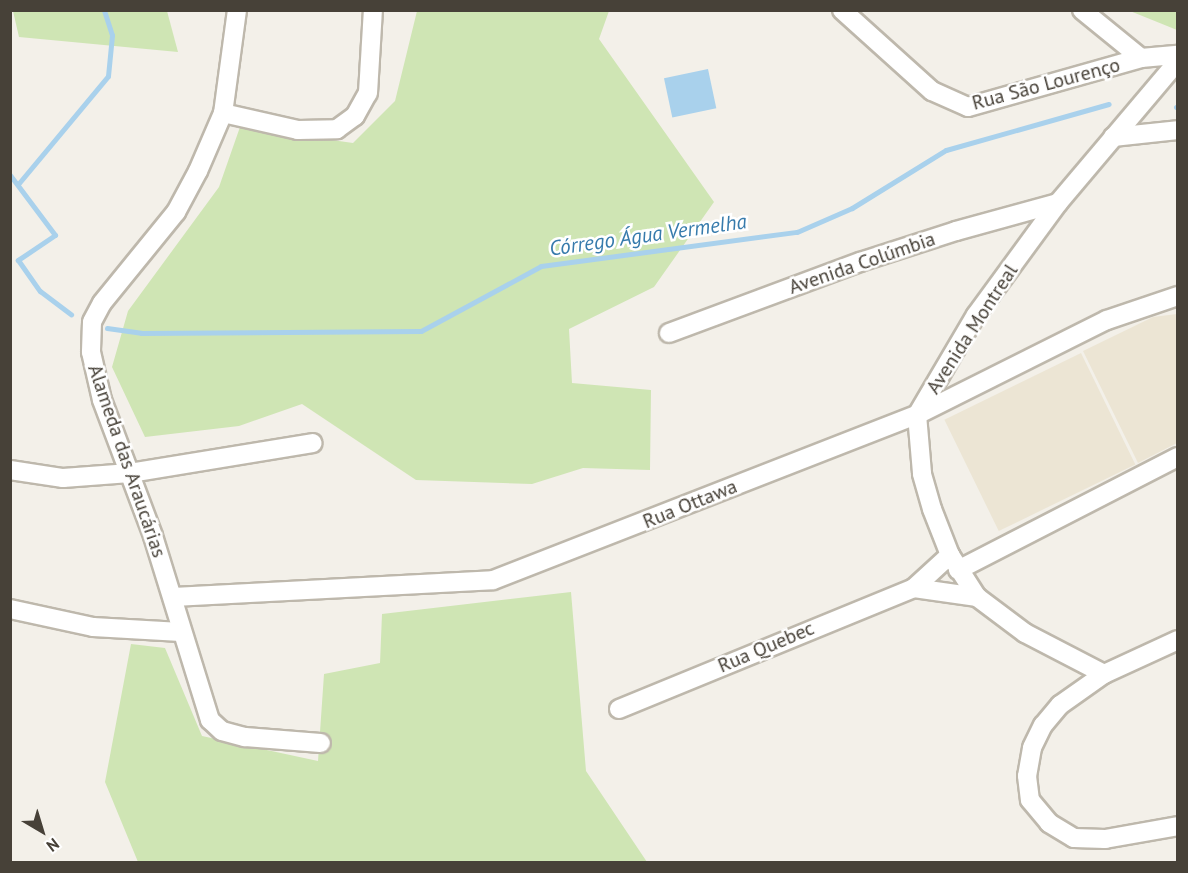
<!DOCTYPE html>
<meta charset="utf-8">
<style>
body{margin:0}
#map{position:relative;width:1188px;height:873px;overflow:hidden;background:#f3f0e9;font-family:"PT Sans",sans-serif}
div>[style]{position:absolute}
.education>*{inset:0;background:#ece5d4;transform-origin:0 0}
.green>*{inset:0;background:#cfe5b4}
.water>*{inset:0;background:#a9d1ec;transform-origin:0 0}
.stream>*{height:5px;margin:-2.5px;padding:0 2.5px;transform-origin:2.5px;border-radius:2.5px;background:#a9d1ec}
.roads{filter:drop-shadow(2px 0 #beb8ac) drop-shadow(-2px 0 #beb8ac) drop-shadow(0 2px #beb8ac) drop-shadow(0 -2px #beb8ac)}
.street>*{height:18px;margin:-9px;padding:0 9px;transform-origin:9px;border-radius:9px;background:#fff}
span{translate:-50% -50%;white-space:nowrap;text-align:center;line-height:1.15;-webkit-text-stroke:5px #fff;paint-order:stroke}
.street-label{font-size:20px;color:#474138}
.water-label{font-size:21px;color:#377bac;font-style:italic}
.frame{position:absolute;inset:0;border:12px solid #474138;pointer-events:none}
.north{position:absolute;left:12px;top:801px;width:60px;height:60px;-webkit-text-stroke:4px #fff;paint-order:stroke;rotate:142deg;font-size:16px;font-weight:700;line-height:24px;text-align:center;color:#474138}
.north::after{content:'';display:block;margin:auto;width:21px;height:27px;background:#474138;clip-path:polygon(50% 0,100% 100%,50% 72%,0 100%)}
</style>
<div id="map">
<div class="education">
<div style="clip-path:polygon(1177px 314px,1177px 443px,1138px 463px,1083px 351px,1153px 317px)"></div>
<div style="left:1081px;top:353px;width:124px;height:152px;rotate:64deg"></div>
</div>
<div class="green">
<div style="clip-path:polygon(13px 11px,167px 11px,178px 52px,19px 37px)"></div>
<div style="clip-path:polygon(417px 11px,609px 11px,599px 39px,714px 202px,654px 287px,569px 329px,572px 383px,651px 390px,650px 470px,583px 468px,532px 484px,416px 480px,302px 404px,239px 426px,145px 437px,112px 367px,128px 311px,219px 187px,240px 127px,353px 143px,395px 101px)"></div>
<div style="clip-path:polygon(1130px 11px,1177px 11px,1177px 30px)"></div>
<div style="clip-path:polygon(571px 592px,586px 771px,647px 862px,138px 862px,105px 782px,131px 644px,165px 648px,202px 736px,318px 761px,324px 674px,380px 663px,382px 614px)"></div>
</div>
<div class="water">
<div style="left:708px;top:69px;width:40px;height:45px;rotate:78deg"></div>
</div>
<div class="stream">
<div style="left:1176px;top:107px;width:2px;rotate:-27deg"></div>
<div style="left:10px;top:175px;width:75px;rotate:53.1deg"></div>
<div style="left:55px;top:235px;width:45px;rotate:146deg"></div>
<div style="left:18px;top:260px;width:38px;rotate:55deg"></div>
<div style="left:40px;top:291px;width:39px;rotate:37deg"></div>
<div style="left:19px;top:183px;width:139px;rotate:-50.2deg"></div>
<div style="left:108px;top:76px;width:41px;rotate:-84.4deg"></div>
<div style="left:112px;top:35px;width:26px;rotate:-108deg"></div>
<div style="left:107px;top:328px;width:34px;rotate:8deg"></div>
<div style="left:141px;top:333px;width:280px;rotate:-0.4deg"></div>
<div style="left:421px;top:331px;width:136px;rotate:-28.4deg"></div>
<div style="left:541px;top:266px;width:258px;rotate:-7.6deg"></div>
<div style="left:797px;top:232px;width:60px;rotate:-23.6deg"></div>
<div style="left:852px;top:208px;width:110px;rotate:-31.7deg"></div>
<div style="left:946px;top:150px;width:169px;rotate:-15.8deg"></div>
</div>
<div class="roads">
<div class="street">
<div style="left:237px;top:10px;width:104px;rotate:97.7deg"></div>
<div style="left:223px;top:113px;width:63px;rotate:113.3deg"></div>
<div style="left:198px;top:171px;width:47px;rotate:118.2deg"></div>
<div style="left:176px;top:212px;width:117px;rotate:129.1deg"></div>
<div style="left:102px;top:303px;width:21px;rotate:118deg"></div>
<div style="left:92px;top:322px;width:30px;rotate:92deg"></div>
<div style="left:91px;top:352px;width:49px;rotate:77.1deg"></div>
<div style="left:102px;top:400px;width:145px;rotate:69.4deg"></div>
<div style="left:153px;top:536px;width:193px;rotate:72.8deg"></div>
<div style="left:210px;top:720px;width:16px;rotate:43deg"></div>
<div style="left:222px;top:731px;width:24px;rotate:15deg"></div>
<div style="left:245px;top:737px;width:76px;rotate:4.5deg"></div>
<div style="left:842px;top:10px;width:121px;rotate:42deg"></div>
<div style="left:932px;top:91px;width:39px;rotate:24deg"></div>
<div style="left:968px;top:107px;width:180px;rotate:-15.8deg"></div>
<div style="left:1082px;top:10px;width:76px;rotate:39.1deg"></div>
<div style="left:1141px;top:58px;width:37px;rotate:-5deg"></div>
<div style="left:223px;top:113px;width:77px;rotate:12.8deg"></div>
<div style="left:298px;top:130px;width:39px;rotate:-1deg"></div>
<div style="left:337px;top:129px;width:22px;rotate:-36deg"></div>
<div style="left:355px;top:116px;width:26px;rotate:-61deg"></div>
<div style="left:368px;top:93px;width:83px;rotate:-86.6deg"></div>
<div style="left:1113px;top:137px;width:65px;rotate:-6.1deg"></div>
<div style="left:669px;top:333px;width:204px;rotate:-20.4deg"></div>
<div style="left:860px;top:262px;width:101px;rotate:-17.9deg"></div>
<div style="left:956px;top:231px;width:106px;rotate:-15.4deg"></div>
<div style="left:10px;top:470px;width:54px;rotate:8.6deg"></div>
<div style="left:63px;top:478px;width:67px;rotate:-4.3deg"></div>
<div style="left:130px;top:473px;width:185px;rotate:-9.3deg"></div>
<div style="left:958px;top:570px;width:247px;rotate:-27.2deg"></div>
<div style="left:914px;top:588px;width:49px;rotate:-42.5deg"></div>
<div style="left:173px;top:597px;width:320px;rotate:-3deg"></div>
<div style="left:493px;top:580px;width:455px;rotate:-21.3deg"></div>
<div style="left:917px;top:415px;width:212px;rotate:-26.6deg"></div>
<div style="left:1107px;top:320px;width:75px;rotate:-18.7deg"></div>
<div style="left:10px;top:609px;width:85px;rotate:12.2deg"></div>
<div style="left:93px;top:627px;width:88px;rotate:3.3deg"></div>
<div style="left:1178px;top:640px;width:81px;rotate:155.3deg"></div>
<div style="left:1104px;top:674px;width:54px;rotate:144.8deg"></div>
<div style="left:1060px;top:705px;width:26px;rotate:130deg"></div>
<div style="left:1043px;top:725px;width:25px;rotate:116deg"></div>
<div style="left:1032px;top:748px;width:28px;rotate:100deg"></div>
<div style="left:1027px;top:776px;width:24px;rotate:83deg"></div>
<div style="left:1030px;top:800px;width:30px;rotate:50deg"></div>
<div style="left:1049px;top:823px;width:29px;rotate:31deg"></div>
<div style="left:1074px;top:838px;width:31px;rotate:2deg"></div>
<div style="left:1105px;top:839px;width:74px;rotate:-10.1deg"></div>
<div style="left:1104px;top:674px;width:89px;rotate:-152.6deg"></div>
<div style="left:1025px;top:633px;width:60px;rotate:-143.1deg"></div>
<div style="left:977px;top:597px;width:50px;rotate:-122.7deg"></div>
<div style="left:950px;top:555px;width:49px;rotate:-111.4deg"></div>
<div style="left:932px;top:509px;width:37px;rotate:-106deg"></div>
<div style="left:922px;top:473px;width:58px;rotate:-94.9deg"></div>
<div style="left:917px;top:415px;width:116px;rotate:-59.5deg"></div>
<div style="left:976px;top:315px;width:139px;rotate:-53.8deg"></div>
<div style="left:1058px;top:203px;width:186px;rotate:-49.8deg"></div>
<div style="left:619px;top:709px;width:319px;rotate:-22.3deg"></div>
<div style="left:914px;top:588px;width:64px;rotate:8.1deg"></div>
</div>
</div>
<div class="street-label">
<span style="left:1046px;top:84px;rotate:-15deg">Rua São Lourenço</span>
<span style="left:862px;top:263px;rotate:-19deg">Avenida Colúmbia</span>
<span style="left:972px;top:329px;rotate:-57deg">Avenida Montreal</span>
<span style="left:127px;top:461px;rotate:71deg">Alameda das Araucárias</span>
<span style="left:690px;top:504px;rotate:-22deg">Rua Ottawa</span>
<span style="left:766px;top:647px;rotate:-23deg">Rua Quebec</span>
</div>
<div class="water-label">
<span style="left:648px;top:235px;rotate:-8deg">Córrego Água Vermelha</span>
</div>
<div class="frame"></div>
<div class="north">N</div>
</div>
